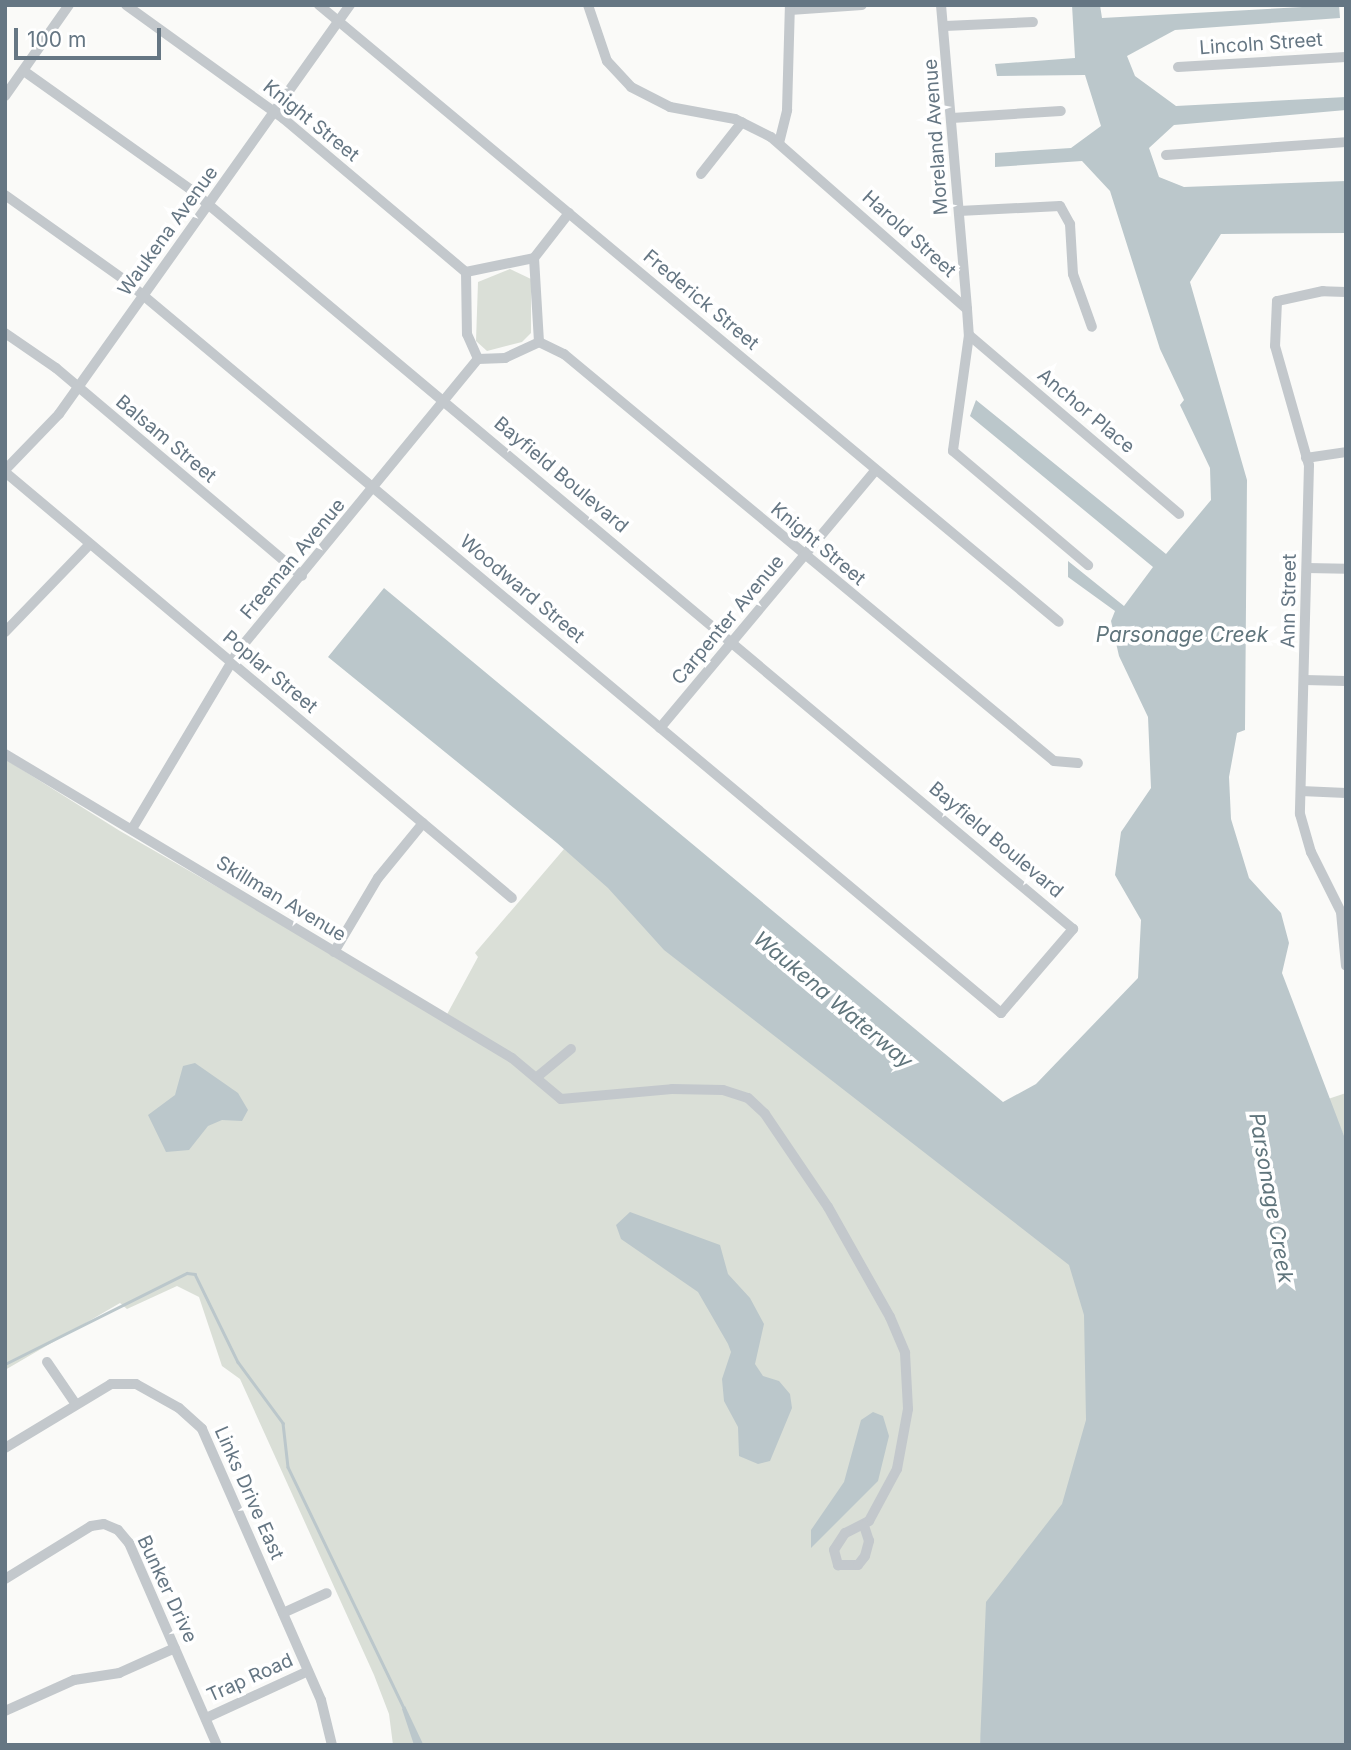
<!DOCTYPE html>
<style>
body{margin:0}
#map{position:relative;width:1351px;height:1750px;overflow:hidden;background:#fafaf8;font-family:Inter,sans-serif}
div>[style]{position:absolute}
.green>*{inset:0;background:#dadfd7}
.water>*{inset:0;background:#bbc7cb}
.stream>*{height:2.5px;margin:-1.25px;padding:0 1.25px;transform-origin:1.25px;border-radius:1.25px;background:#bbc7cb}
.minor>*{height:10px;margin:-5px;padding:0 5px;transform-origin:5px;border-radius:5px;background:#c3c8cc}
span{translate:-50% -50%;white-space:nowrap;text-align:center;line-height:1.15;-webkit-text-stroke:7px #fff;paint-order:stroke}
.street-label{font-size:19px;color:#657683}
.water-label{font-size:21px;color:#60757c;font-style:italic}
.frame{position:absolute;inset:0;border:7px solid #657683;pointer-events:none}
.scale{position:absolute;left:14px;top:28px;width:147px;height:32px;box-sizing:border-box;border:4px solid #657683;border-top:0;padding-left:9px;font-size:21px;line-height:24px;white-space:nowrap;color:#657683;-webkit-text-stroke:5px #fff;paint-order:stroke}
</style>
<div id="map">
<div class="green">
<div style="clip-path:polygon(510px 269px,531px 279px,531px 333px,522px 342px,487px 351px,476px 341px,478px 282px)"></div>
<div style="clip-path:polygon(5px 759px,120px 831px,445px 1018px,478px 957px,475px 953px,564px 849px,1075px 1262px,1108px 1349px,1069px 1507px,996px 1605px,980px 1745px,393px 1745px,389px 1714px,374px 1675px,240px 1379px,222px 1366px,199px 1297px,177px 1286px,127px 1309px,120px 1303px,5px 1370px)"></div>
<div style="clip-path:polygon(1346px 1093px,1346px 1141px,1328px 1099px)"></div>
</div>
<div class="water">
<div style="clip-path:polygon(1072px 5px,1100px 5px,1102px 18px,1339px 5px,1340px 18px,1175px 30px,1127px 56px,1135px 76px,1176px 106px,1346px 97px,1346px 110px,1174px 125px,1149px 148px,1159px 177px,1184px 187px,1346px 181px,1346px 233px,1221px 234px,1190px 282px,1247px 480px,1245px 730px,1237px 733px,1229px 777px,1231px 819px,1249px 878px,1281px 913px,1289px 943px,1282px 973px,1346px 1141px,1346px 1745px,980px 1745px,986px 1602px,1062px 1504px,1086px 1420px,1084px 1315px,1069px 1265px,664px 950px,608px 888px,557px 843px,328px 657px,384px 588px,1003px 1102px,1036px 1084px,1138px 978px,1141px 920px,1115px 875px,1121px 832px,1151px 788px,1148px 717px,1119px 656px,1111px 621px,1115px 611px,1068px 577px,1068px 561px,1124px 606px,1153px 567px,970px 416px,976px 400px,1166px 554px,1211px 500px,1210px 468px,1180px 405px,1184px 400px,1160px 349px,1110px 191px,1082px 161px,995px 167px,995px 153px,1071px 148px,1101px 126px,1085px 75px,997px 76px,995px 64px,1075px 58px)"></div>
<div style="clip-path:polygon(195px 1063px,238px 1093px,248px 1110px,242px 1121px,222px 1120px,208px 1126px,189px 1150px,166px 1152px,148px 1115px,175px 1095px,183px 1066px)"></div>
<div style="clip-path:polygon(630px 1212px,720px 1245px,728px 1274px,750px 1298px,764px 1324px,755px 1364px,763px 1376px,779px 1381px,790px 1394px,792px 1408px,770px 1461px,758px 1464px,739px 1456px,738px 1427px,724px 1401px,722px 1379px,731px 1352px,728px 1344px,698px 1292px,621px 1239px,616px 1225px)"></div>
<div style="clip-path:polygon(873px 1412px,883px 1416px,889px 1436px,878px 1481px,811px 1548px,811px 1530px,844px 1482px,861px 1420px)"></div>
<div style="clip-path:polygon(405px 1706px,423px 1744px,423px 1745px,414px 1745px,402px 1709px)"></div>
</div>
<div class="stream">
<div style="left:5px;top:1364px;width:203px;rotate:-26.6deg"></div>
<div style="left:187px;top:1273px;width:8px;rotate:7deg"></div>
<div style="left:195px;top:1274px;width:98px;rotate:64deg"></div>
<div style="left:238px;top:1362px;width:76px;rotate:53.6deg"></div>
<div style="left:283px;top:1423px;width:44px;rotate:83.5deg"></div>
<div style="left:288px;top:1467px;width:270px;rotate:64.3deg"></div>
</div>
<div class="minor">
<div style="left:126px;top:5px;width:195px;rotate:35.8deg"></div>
<div style="left:284px;top:119px;width:238px;rotate:40.1deg"></div>
<div style="left:319px;top:5px;width:963px;rotate:39.82deg"></div>
<div style="left:588px;top:5px;width:59px;rotate:71.3deg"></div>
<div style="left:607px;top:61px;width:35px;rotate:47deg"></div>
<div style="left:631px;top:87px;width:44px;rotate:27.1deg"></div>
<div style="left:670px;top:107px;width:66px;rotate:10.5deg"></div>
<div style="left:735px;top:119px;width:40px;rotate:26.6deg"></div>
<div style="left:771px;top:137px;width:261px;rotate:41.3deg"></div>
<div style="left:967px;top:309px;width:26px;rotate:86deg"></div>
<div style="left:969px;top:335px;width:117px;rotate:97.9deg"></div>
<div style="left:953px;top:451px;width:177px;rotate:40.2deg"></div>
<div style="left:941px;top:5px;width:305px;rotate:85.1deg"></div>
<div style="left:790px;top:10px;width:72px;rotate:-4deg"></div>
<div style="left:945px;top:26px;width:88px;rotate:-2.6deg"></div>
<div style="left:1178px;top:67px;width:168px;rotate:-3.4deg"></div>
<div style="left:5px;top:96px;width:111px;rotate:-54.9deg"></div>
<div style="left:952px;top:118px;width:109px;rotate:-3.7deg"></div>
<div style="left:779px;top:143px;width:34px;rotate:-76deg"></div>
<div style="left:787px;top:110px;width:105px;rotate:-88.4deg"></div>
<div style="left:1166px;top:155px;width:180px;rotate:-4.1deg"></div>
<div style="left:701px;top:174px;width:66px;rotate:-51.7deg"></div>
<div style="left:5px;top:195px;width:148px;rotate:35.4deg"></div>
<div style="left:126px;top:281px;width:1141px;rotate:39.91deg"></div>
<div style="left:1001px;top:1013px;width:111px;rotate:-49.4deg"></div>
<div style="left:1073px;top:929px;width:1152px;rotate:-140.04deg"></div>
<div style="left:190px;top:189px;width:204px;rotate:-144.6deg"></div>
<div style="left:959px;top:211px;width:101px;rotate:-2.8deg"></div>
<div style="left:1060px;top:206px;width:21px;rotate:61deg"></div>
<div style="left:1070px;top:224px;width:50px;rotate:86.6deg"></div>
<div style="left:1073px;top:274px;width:56px;rotate:70.3deg"></div>
<div style="left:466px;top:272px;width:62px;rotate:89.1deg"></div>
<div style="left:467px;top:334px;width:27px;rotate:66deg"></div>
<div style="left:478px;top:359px;width:27px;rotate:-2deg"></div>
<div style="left:505px;top:358px;width:38px;rotate:-25deg"></div>
<div style="left:466px;top:272px;width:69px;rotate:-11.6deg"></div>
<div style="left:1346px;top:292px;width:23px;rotate:-178deg"></div>
<div style="left:1323px;top:291px;width:47px;rotate:167.7deg"></div>
<div style="left:1277px;top:301px;width:45px;rotate:92.5deg"></div>
<div style="left:1275px;top:346px;width:124px;rotate:74.1deg"></div>
<div style="left:1309px;top:465px;width:349px;rotate:91.5deg"></div>
<div style="left:1300px;top:814px;width:40px;rotate:74deg"></div>
<div style="left:1311px;top:852px;width:67px;rotate:63.4deg"></div>
<div style="left:1341px;top:912px;width:54px;rotate:84.7deg"></div>
<div style="left:5px;top:333px;width:62px;rotate:34.5deg"></div>
<div style="left:56px;top:368px;width:322px;rotate:40.2deg"></div>
<div style="left:969px;top:335px;width:276px;rotate:40.4deg"></div>
<div style="left:539px;top:342px;width:28px;rotate:26deg"></div>
<div style="left:564px;top:354px;width:637px;rotate:39.71deg"></div>
<div style="left:1054px;top:761px;width:24px;rotate:5deg"></div>
<div style="left:539px;top:342px;width:84px;rotate:-93.4deg"></div>
<div style="left:534px;top:258px;width:57px;rotate:-52.1deg"></div>
<div style="left:1306px;top:458px;width:40px;rotate:-8.5deg"></div>
<div style="left:5px;top:470px;width:78px;rotate:-46deg"></div>
<div style="left:59px;top:414px;width:502px;rotate:-54.57deg"></div>
<div style="left:5px;top:472px;width:662px;rotate:40.04deg"></div>
<div style="left:1307px;top:568px;width:39px;rotate:1deg"></div>
<div style="left:5px;top:632px;width:122px;rotate:-46deg"></div>
<div style="left:1305px;top:680px;width:41px;rotate:1.4deg"></div>
<div style="left:660px;top:728px;width:336px;rotate:-50.1deg"></div>
<div style="left:5px;top:754px;width:591px;rotate:30.95deg"></div>
<div style="left:512px;top:1058px;width:64px;rotate:39.9deg"></div>
<div style="left:561px;top:1099px;width:111px;rotate:-5.1deg"></div>
<div style="left:672px;top:1089px;width:51px;rotate:1.1deg"></div>
<div style="left:723px;top:1090px;width:26px;rotate:18deg"></div>
<div style="left:748px;top:1098px;width:23px;rotate:43deg"></div>
<div style="left:765px;top:1114px;width:112px;rotate:55.9deg"></div>
<div style="left:828px;top:1207px;width:126px;rotate:60.6deg"></div>
<div style="left:890px;top:1317px;width:39px;rotate:67deg"></div>
<div style="left:905px;top:1353px;width:56px;rotate:86.9deg"></div>
<div style="left:908px;top:1409px;width:61px;rotate:100.4deg"></div>
<div style="left:897px;top:1469px;width:59px;rotate:118.3deg"></div>
<div style="left:869px;top:1521px;width:27px;rotate:153deg"></div>
<div style="left:845px;top:1533px;width:20px;rotate:123deg"></div>
<div style="left:834px;top:1550px;width:16px;rotate:75deg"></div>
<div style="left:838px;top:1565px;width:20px"></div>
<div style="left:858px;top:1565px;width:11px;rotate:-52deg"></div>
<div style="left:865px;top:1556px;width:16px;rotate:-75deg"></div>
<div style="left:869px;top:1541px;width:16px;rotate:-108deg"></div>
<div style="left:1301px;top:791px;width:45px;rotate:2.5deg"></div>
<div style="left:132px;top:829px;width:207px;rotate:-59.2deg"></div>
<div style="left:238px;top:651px;width:378px;rotate:-50.6deg"></div>
<div style="left:334px;top:952px;width:86px;rotate:-59.3deg"></div>
<div style="left:378px;top:878px;width:71px;rotate:-50.7deg"></div>
<div style="left:537px;top:1077px;width:44px;rotate:-39.5deg"></div>
<div style="left:47px;top:1362px;width:50px;rotate:55.7deg"></div>
<div style="left:5px;top:1448px;width:124px;rotate:-31.1deg"></div>
<div style="left:111px;top:1384px;width:25px"></div>
<div style="left:136px;top:1384px;width:49px;rotate:29.2deg"></div>
<div style="left:179px;top:1408px;width:31px;rotate:42deg"></div>
<div style="left:202px;top:1429px;width:296px;rotate:66.3deg"></div>
<div style="left:321px;top:1700px;width:46px;rotate:76.3deg"></div>
<div style="left:5px;top:1579px;width:101px;rotate:-31.6deg"></div>
<div style="left:91px;top:1526px;width:13px;rotate:-9deg"></div>
<div style="left:104px;top:1524px;width:15px;rotate:23deg"></div>
<div style="left:118px;top:1530px;width:17px;rotate:50deg"></div>
<div style="left:129px;top:1543px;width:220px;rotate:66.5deg"></div>
<div style="left:283px;top:1613px;width:48px;rotate:-24.4deg"></div>
<div style="left:5px;top:1711px;width:76px;rotate:-24.2deg"></div>
<div style="left:74px;top:1680px;width:46px;rotate:-8.8deg"></div>
<div style="left:119px;top:1673px;width:61px;rotate:-24.1deg"></div>
<div style="left:206px;top:1718px;width:112px;rotate:-24.7deg"></div>
</div>
<div class="street-label">
<span style="left:1261px;top:44px;rotate:-4deg">Lincoln Street</span>
<span style="left:311px;top:121px;rotate:39deg">Knight Street</span>
<span style="left:936px;top:137px;rotate:-94deg">Moreland Avenue</span>
<span style="left:168px;top:231px;rotate:-54deg">Waukena Avenue</span>
<span style="left:909px;top:234px;rotate:42deg">Harold Street</span>
<span style="left:701px;top:300px;rotate:40deg">Frederick Street</span>
<span style="left:1086px;top:411px;rotate:40deg">Anchor Place</span>
<span style="left:166px;top:439px;rotate:40deg">Balsam Street</span>
<span style="left:561px;top:475px;rotate:40deg">Bayfield Boulevard</span>
<span style="left:818px;top:544px;rotate:40deg">Knight Street</span>
<span style="left:293px;top:559px;rotate:-50deg">Freeman Avenue</span>
<span style="left:522px;top:589px;rotate:40deg">Woodward Street</span>
<span style="left:1289px;top:601px;rotate:-89deg">Ann Street</span>
<span style="left:728px;top:620px;rotate:-50deg">Carpenter Avenue</span>
<span style="left:270px;top:672px;rotate:40deg">Poplar Street</span>
<span style="left:996px;top:840px;rotate:40deg">Bayfield Boulevard</span>
<span style="left:281px;top:899px;rotate:31deg">Skillman Avenue</span>
<span style="left:249px;top:1493px;rotate:66deg">Links Drive East</span>
<span style="left:167px;top:1589px;rotate:65deg">Bunker Drive</span>
<span style="left:250px;top:1678px;rotate:-24deg">Trap Road</span>
</div>
<div class="water-label">
<span style="left:1182px;top:635px">Parsonage Creek</span>
<span style="left:833px;top:1000px;rotate:40deg">Waukena Waterway</span>
<span style="left:1271px;top:1198px;rotate:80deg">Parsonage Creek</span>
</div>
<div class="frame"></div>
<div class="scale">100 m</div>
</div>
